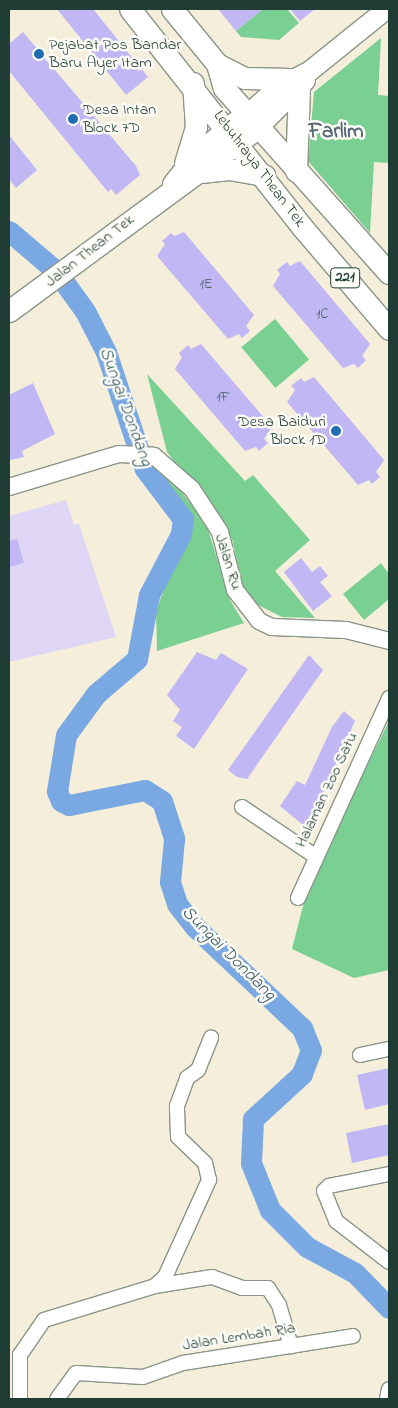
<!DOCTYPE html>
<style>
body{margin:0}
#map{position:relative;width:398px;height:1408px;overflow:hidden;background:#f5eedb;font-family:"Indie Flower",sans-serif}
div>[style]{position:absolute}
.built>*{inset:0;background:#dfd5f5}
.green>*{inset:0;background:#7acf93;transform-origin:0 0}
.river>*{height:21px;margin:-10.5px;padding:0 10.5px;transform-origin:10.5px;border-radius:10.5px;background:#79a8e3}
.building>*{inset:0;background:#c0b7f4}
.roads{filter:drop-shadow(1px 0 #8a9688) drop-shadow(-1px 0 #8a9688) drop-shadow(0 1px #8a9688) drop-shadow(0 -1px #8a9688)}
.minor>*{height:14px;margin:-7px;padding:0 7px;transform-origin:7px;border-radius:7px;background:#fff}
.tertiary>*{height:16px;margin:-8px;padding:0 8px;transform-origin:8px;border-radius:8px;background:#fff}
.secondary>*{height:19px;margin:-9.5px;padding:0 9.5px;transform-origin:9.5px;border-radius:9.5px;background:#fff}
.primary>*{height:21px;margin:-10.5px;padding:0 10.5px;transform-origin:10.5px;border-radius:10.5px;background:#fff}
.dots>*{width:14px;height:14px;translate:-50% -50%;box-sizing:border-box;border:2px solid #fdfcf7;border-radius:50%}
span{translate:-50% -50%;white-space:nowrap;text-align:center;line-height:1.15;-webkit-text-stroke:5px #fdfcf7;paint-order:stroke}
.number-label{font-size:14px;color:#475c64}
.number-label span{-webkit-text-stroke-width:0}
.shield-label span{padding:1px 4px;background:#fdfcf7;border:1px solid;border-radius:4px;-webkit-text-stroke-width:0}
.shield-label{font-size:15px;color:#1f3d34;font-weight:700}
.poi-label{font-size:16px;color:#1f3d34}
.left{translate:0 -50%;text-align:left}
.right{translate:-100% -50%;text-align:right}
.street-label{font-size:16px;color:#1f3d34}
.water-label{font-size:18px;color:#3a5d69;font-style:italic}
.district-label{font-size:21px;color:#576877;font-weight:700}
.frame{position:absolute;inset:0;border:10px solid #1f3d34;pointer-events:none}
</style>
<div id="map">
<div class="built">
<div style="clip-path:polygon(66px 500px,74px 525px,79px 524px,116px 637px,9px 662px,9px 516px)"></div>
</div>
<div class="green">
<div style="clip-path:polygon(263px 9px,287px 9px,299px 23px,279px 40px,241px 37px,236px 31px)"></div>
<div style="clip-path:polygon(381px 38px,378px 95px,389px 96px,389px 163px,374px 162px,370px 233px,308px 161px,314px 92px)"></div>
<div style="left:275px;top:319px;width:53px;height:44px;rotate:50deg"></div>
<div style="clip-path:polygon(147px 374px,245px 481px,253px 475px,310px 540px,275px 571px,315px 618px,282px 617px,246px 599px,232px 539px,167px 452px)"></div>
<div style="clip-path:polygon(153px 477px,164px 477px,178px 487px,207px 526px,230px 600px,244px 623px,157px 651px,156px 610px,190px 525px,189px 514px)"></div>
<div style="clip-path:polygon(381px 563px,389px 574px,389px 599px,364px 620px,343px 594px)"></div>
<div style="clip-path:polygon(389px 721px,389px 970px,354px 978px,292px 949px,308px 886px)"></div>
</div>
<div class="river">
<div style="left:9px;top:231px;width:62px;rotate:40.4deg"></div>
<div style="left:56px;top:271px;width:49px;rotate:54.1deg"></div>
<div style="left:85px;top:311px;width:46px;rotate:62.9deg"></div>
<div style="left:106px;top:352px;width:123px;rotate:71.6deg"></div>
<div style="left:145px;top:469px;width:63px;rotate:52.8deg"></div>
<div style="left:183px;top:519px;width:15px;rotate:98deg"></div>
<div style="left:181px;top:534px;width:69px;rotate:117.7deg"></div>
<div style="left:149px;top:595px;width:65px;rotate:100.6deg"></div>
<div style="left:137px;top:659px;width:54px;rotate:139.5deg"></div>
<div style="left:96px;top:694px;width:51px;rotate:126.2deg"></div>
<div style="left:66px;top:735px;width:57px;rotate:99.1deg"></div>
<div style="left:57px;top:791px;width:11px;rotate:68deg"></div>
<div style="left:61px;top:801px;width:9px;rotate:27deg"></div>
<div style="left:69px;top:805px;width:77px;rotate:-11.2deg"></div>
<div style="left:145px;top:790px;width:20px;rotate:33deg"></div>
<div style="left:162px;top:801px;width:40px;rotate:72deg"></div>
<div style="left:174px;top:839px;width:43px;rotate:95.3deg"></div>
<div style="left:170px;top:882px;width:23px;rotate:72deg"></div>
<div style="left:177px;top:904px;width:28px;rotate:52deg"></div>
<div style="left:194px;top:926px;width:149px;rotate:43.4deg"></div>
<div style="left:302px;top:1028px;width:24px;rotate:68deg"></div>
<div style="left:311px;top:1050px;width:26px;rotate:111deg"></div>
<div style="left:302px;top:1074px;width:67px;rotate:137.4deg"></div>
<div style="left:253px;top:1119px;width:44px;rotate:92.6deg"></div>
<div style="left:251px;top:1163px;width:51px;rotate:68deg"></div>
<div style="left:270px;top:1210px;width:52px;rotate:45deg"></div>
<div style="left:307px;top:1247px;width:55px;rotate:28.4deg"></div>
<div style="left:355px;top:1273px;width:49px;rotate:45.8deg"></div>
</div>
<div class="building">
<div style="clip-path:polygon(57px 9px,93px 9px,148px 77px,126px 95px)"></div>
<div style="clip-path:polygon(218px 9px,263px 9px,236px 31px)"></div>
<div style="clip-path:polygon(290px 9px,315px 9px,300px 21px)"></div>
<div style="clip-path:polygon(23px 32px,136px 166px,140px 175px,116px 195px,111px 189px,108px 192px,9px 71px,9px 44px)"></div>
<div style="clip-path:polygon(9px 135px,37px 170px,16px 188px,9px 179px)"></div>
<div style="clip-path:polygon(184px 232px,254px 315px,246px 326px,250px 331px,242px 338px,239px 334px,228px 339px,157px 256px,165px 244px,162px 241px,171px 233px,174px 236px)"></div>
<div style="clip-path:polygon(300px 261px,370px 344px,362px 356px,366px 360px,358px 368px,354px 364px,343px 368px,273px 286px,280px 274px,277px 270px,287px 262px,290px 266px)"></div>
<div style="clip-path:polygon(201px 344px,272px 427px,264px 439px,268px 443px,259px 451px,256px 447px,245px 451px,175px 369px,182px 357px,179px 353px,188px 345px,191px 349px)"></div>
<div style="clip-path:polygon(314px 377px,384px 460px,376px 472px,380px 477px,372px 484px,369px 480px,358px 485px,287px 402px,295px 390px,291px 386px,301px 378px,304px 382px)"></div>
<div style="clip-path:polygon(33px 383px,55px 434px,22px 451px,24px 457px,10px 460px,9px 395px)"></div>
<div style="clip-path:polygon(17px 539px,24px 563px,9px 567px,9px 541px)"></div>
<div style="clip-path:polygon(301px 558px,312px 572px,320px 566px,328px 576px,320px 582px,332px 596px,313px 611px,284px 572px)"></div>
<div style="clip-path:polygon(197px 652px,216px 660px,221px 653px,248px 669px,194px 749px,176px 736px,182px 727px,173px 721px,180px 710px,167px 695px)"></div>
<div style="clip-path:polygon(309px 655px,323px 670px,247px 779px,237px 777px,228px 770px)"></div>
<div style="clip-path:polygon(344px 711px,355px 721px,309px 824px,303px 825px,280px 806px,297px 781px,305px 785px,332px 727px)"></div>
<div style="clip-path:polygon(389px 1068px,389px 1104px,365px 1110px,357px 1075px)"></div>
<div style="clip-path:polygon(389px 1124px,389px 1155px,352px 1163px,346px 1133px)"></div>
</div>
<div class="roads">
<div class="minor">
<div style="left:242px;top:807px;width:88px;rotate:33.9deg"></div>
<div style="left:298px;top:898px;width:220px;rotate:-65.5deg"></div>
<div style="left:360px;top:1055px;width:30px;rotate:-12deg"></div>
<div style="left:389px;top:1174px;width:61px;rotate:168.7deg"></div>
<div style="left:329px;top:1186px;width:7px;rotate:135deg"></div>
<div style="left:324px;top:1191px;width:32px;rotate:68deg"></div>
<div style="left:336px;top:1221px;width:67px;rotate:37.7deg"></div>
<div style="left:155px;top:1286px;width:58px;rotate:-9deg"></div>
<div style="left:212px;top:1277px;width:32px;rotate:20deg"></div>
<div style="left:242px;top:1288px;width:26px"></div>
<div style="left:268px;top:1288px;width:20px;rotate:57deg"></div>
<div style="left:279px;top:1305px;width:43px;rotate:73.7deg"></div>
<div style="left:20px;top:1399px;width:44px;rotate:-90deg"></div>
<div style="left:20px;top:1355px;width:42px;rotate:-55.6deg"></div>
<div style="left:44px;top:1320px;width:116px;rotate:-17deg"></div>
<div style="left:155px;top:1286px;width:13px;rotate:-42deg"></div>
<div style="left:165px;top:1277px;width:107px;rotate:-65.6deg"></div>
<div style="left:209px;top:1180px;width:17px;rotate:-103deg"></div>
<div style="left:205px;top:1163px;width:37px;rotate:-136deg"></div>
<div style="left:178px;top:1137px;width:31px;rotate:-92deg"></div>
<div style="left:177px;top:1106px;width:30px;rotate:-70deg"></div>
<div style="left:187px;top:1078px;width:14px;rotate:-36deg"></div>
<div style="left:198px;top:1070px;width:35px;rotate:-68deg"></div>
<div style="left:57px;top:1399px;width:32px;rotate:-54deg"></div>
<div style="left:76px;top:1373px;width:67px;rotate:3.4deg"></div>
<div style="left:143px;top:1377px;width:42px;rotate:-19.3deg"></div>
<div style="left:183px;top:1363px;width:172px;rotate:-9deg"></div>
<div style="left:387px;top:1399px;width:10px;rotate:-79deg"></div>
</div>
<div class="tertiary">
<div style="left:9px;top:487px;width:115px;rotate:-16.7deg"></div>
<div style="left:119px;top:454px;width:35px;rotate:3deg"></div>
<div style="left:154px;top:456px;width:50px;rotate:41deg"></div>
<div style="left:192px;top:489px;width:51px;rotate:56.9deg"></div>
<div style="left:220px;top:532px;width:60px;rotate:75.5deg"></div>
<div style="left:235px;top:590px;width:39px;rotate:52deg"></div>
<div style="left:259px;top:621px;width:14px;rotate:25deg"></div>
<div style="left:272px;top:627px;width:74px;rotate:2.3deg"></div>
<div style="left:346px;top:630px;width:44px;rotate:14.3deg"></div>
</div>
<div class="secondary">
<div style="left:247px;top:114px;width:40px;rotate:-42deg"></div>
<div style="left:277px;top:87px;width:37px;rotate:-27deg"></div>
<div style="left:310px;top:70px;width:97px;rotate:-38.8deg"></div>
<div style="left:257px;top:128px;width:68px;rotate:-45deg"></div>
</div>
<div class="primary">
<div style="left:130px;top:9px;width:278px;rotate:51.7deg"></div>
<div style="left:302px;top:227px;width:134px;rotate:49.5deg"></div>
<div style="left:172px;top:9px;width:71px;rotate:50.7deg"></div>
<div style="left:217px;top:64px;width:25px;rotate:74deg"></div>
<div style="left:224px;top:88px;width:248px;rotate:48.3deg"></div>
<div style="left:217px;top:64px;width:31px;rotate:27deg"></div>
<div style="left:245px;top:78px;width:45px;rotate:1.3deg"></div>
<div style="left:185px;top:163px;width:38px;rotate:-73deg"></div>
<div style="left:196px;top:127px;width:44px;rotate:-93.9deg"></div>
<div style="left:296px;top:171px;width:83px;rotate:-87.9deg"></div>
<div style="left:201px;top:172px;width:28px;rotate:-6deg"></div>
<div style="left:229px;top:169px;width:36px;rotate:10deg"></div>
<div style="left:173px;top:184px;width:37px;rotate:-52deg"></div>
<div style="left:196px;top:155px;width:55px;rotate:-39.8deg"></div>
<div style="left:9px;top:311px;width:300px;rotate:-36.4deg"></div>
</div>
</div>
<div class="dots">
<div style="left:39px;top:54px;background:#1f6fb2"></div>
<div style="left:73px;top:119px;background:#1f6fb2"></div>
<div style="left:336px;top:431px;background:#1f6fb2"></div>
</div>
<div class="number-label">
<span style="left:206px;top:285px">1E</span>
<span style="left:322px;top:315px">1C</span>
<span style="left:223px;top:398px">1F</span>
</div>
<div class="shield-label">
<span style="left:345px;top:278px">221</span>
</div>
<div class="poi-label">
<span class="left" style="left:49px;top:54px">Pejabat Pos Bandar<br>Baru Ayer Itam</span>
<span class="left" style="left:83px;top:119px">Desa Intan<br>Block 7D</span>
<span class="right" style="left:326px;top:431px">Desa Baiduri<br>Block 1D</span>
</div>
<div class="street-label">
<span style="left:259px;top:169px;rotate:53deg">Lebuhraya Thean Tek</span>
<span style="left:90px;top:251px;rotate:-38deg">Jalan Thean Tek</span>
<span style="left:228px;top:562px;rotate:72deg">Jalan Ru</span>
<span style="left:327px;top:790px;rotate:-65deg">Halaman Zoo Satu</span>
<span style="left:239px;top:1337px;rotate:-9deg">Jalan Lembah Ria</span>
</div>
<div class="water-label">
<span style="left:125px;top:407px;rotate:70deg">Sungai Dondang</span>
<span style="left:228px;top:954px;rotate:45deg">Sungai Dondang</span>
</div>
<div class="district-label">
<span style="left:336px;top:132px">Farlim</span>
</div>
<div class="frame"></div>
</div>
